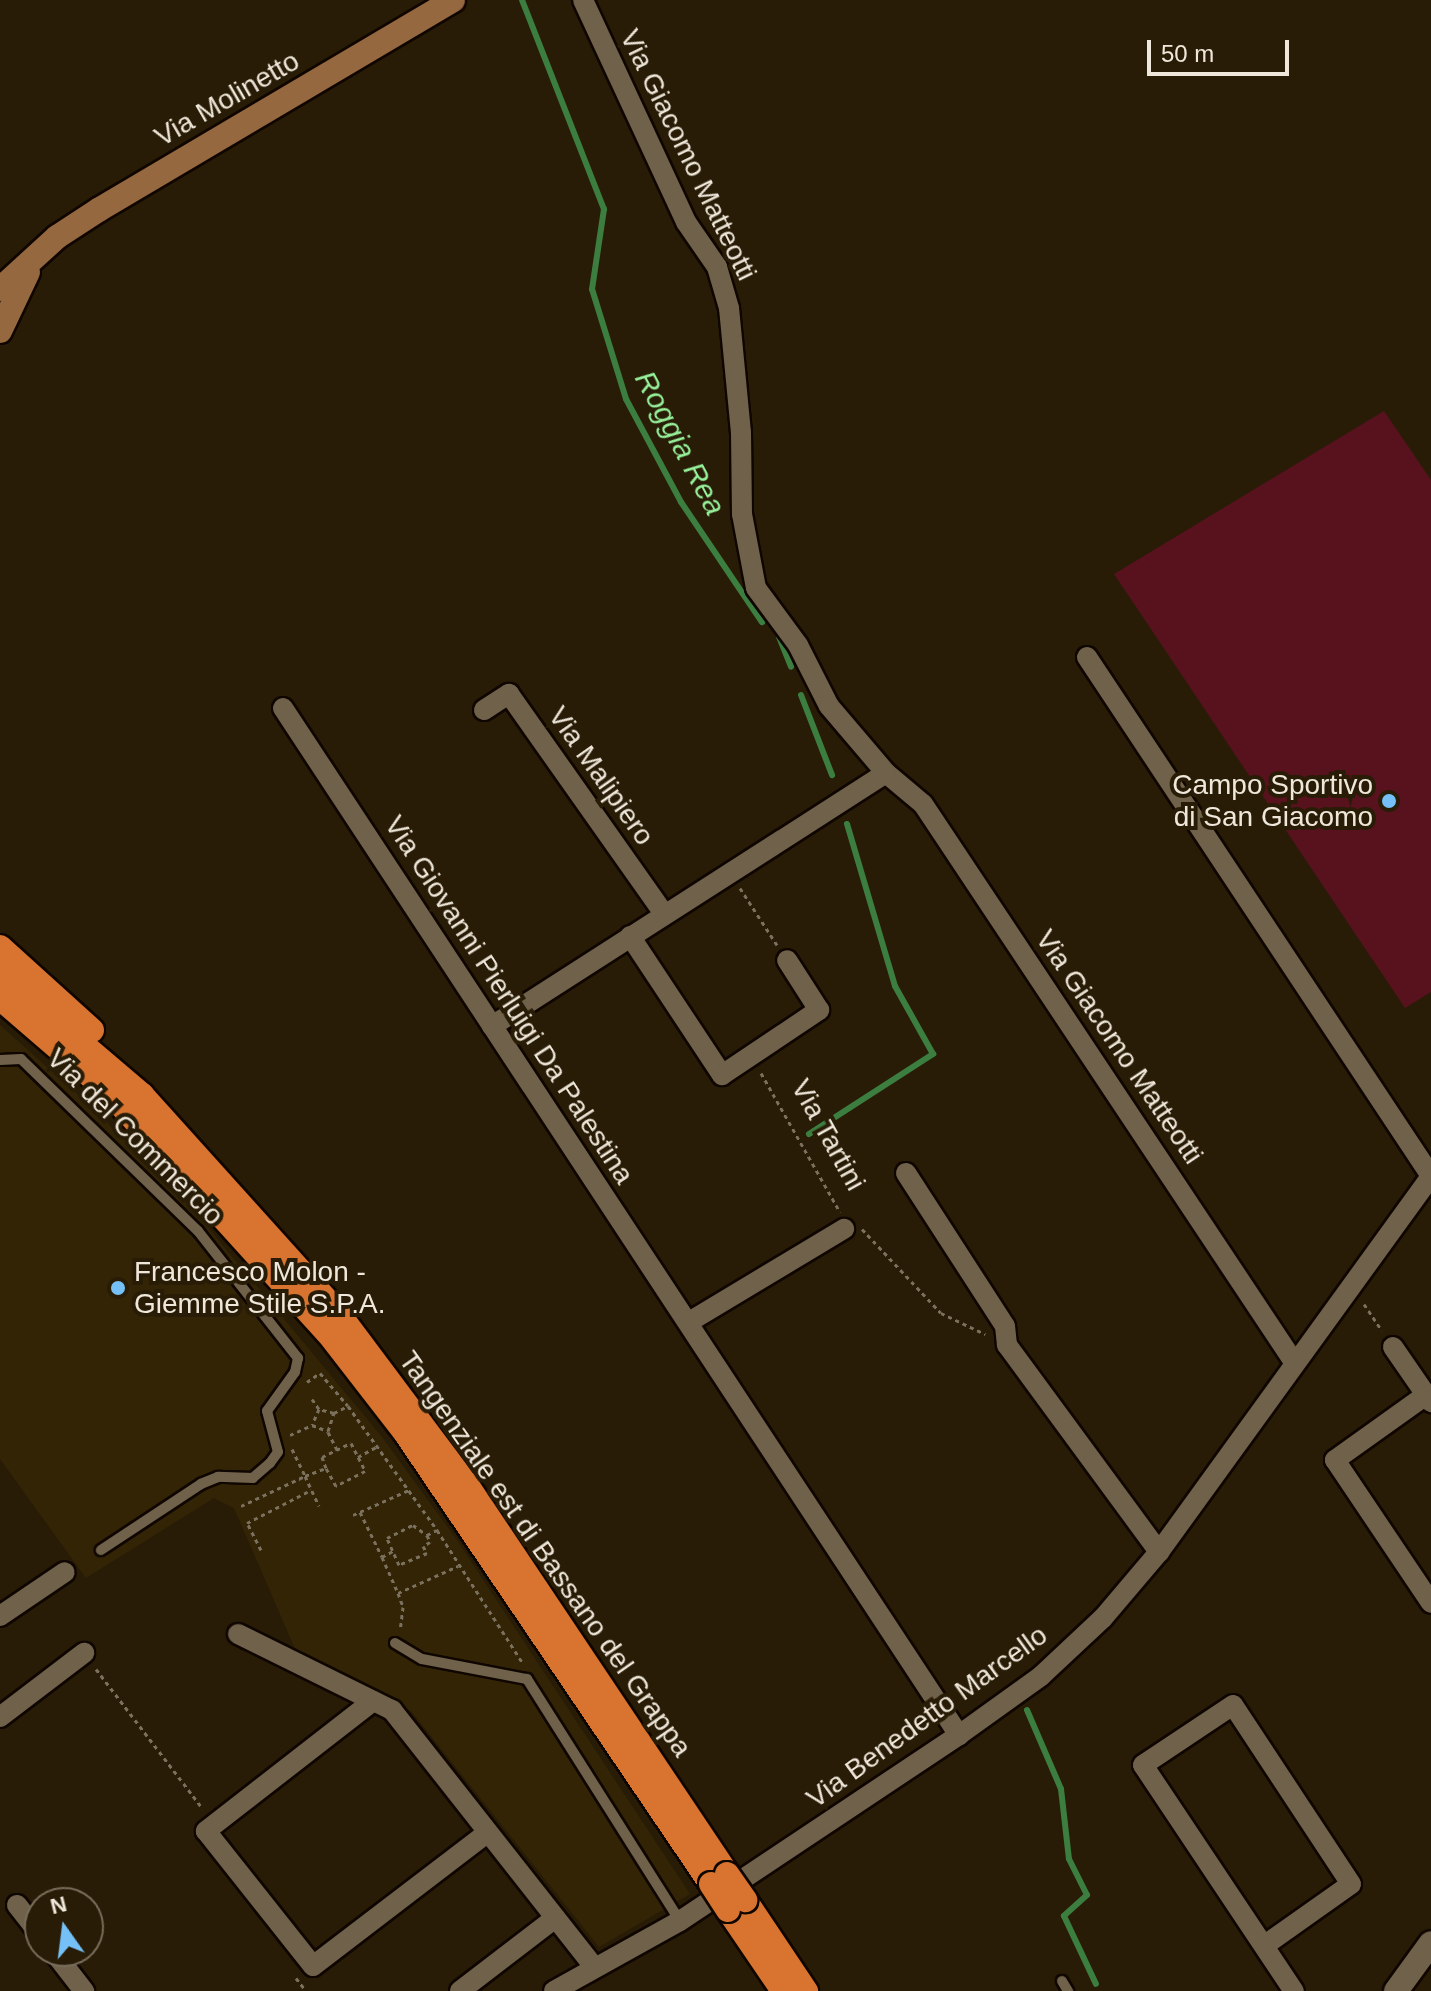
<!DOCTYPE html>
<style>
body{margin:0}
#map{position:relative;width:1431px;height:1991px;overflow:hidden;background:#281c06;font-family:Helvetica,sans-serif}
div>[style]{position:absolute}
.built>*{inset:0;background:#332406}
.green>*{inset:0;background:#57121d}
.stream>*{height:6px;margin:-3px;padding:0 3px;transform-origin:3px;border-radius:3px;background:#3c7d40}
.path>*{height:3px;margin-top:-1.5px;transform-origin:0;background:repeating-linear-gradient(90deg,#7b715f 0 4px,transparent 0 8px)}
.roads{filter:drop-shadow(2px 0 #100600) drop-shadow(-2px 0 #100600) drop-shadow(0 2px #100600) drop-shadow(0 -2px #100600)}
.service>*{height:10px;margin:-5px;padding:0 5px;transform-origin:5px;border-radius:5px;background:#6f614a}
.minor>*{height:20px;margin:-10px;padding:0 10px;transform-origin:10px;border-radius:10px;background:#6f614a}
.tertiary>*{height:24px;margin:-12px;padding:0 12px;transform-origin:12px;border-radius:12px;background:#6f614a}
.secondary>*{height:24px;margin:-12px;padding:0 12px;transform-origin:12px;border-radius:12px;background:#966840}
.trunk>*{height:24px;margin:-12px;padding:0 12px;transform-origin:12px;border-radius:12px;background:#d87430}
.bridges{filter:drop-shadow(2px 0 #100600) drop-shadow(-2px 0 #100600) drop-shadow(0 2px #100600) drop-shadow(0 -2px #100600)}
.trunk-bridge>*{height:24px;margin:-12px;padding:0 12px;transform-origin:12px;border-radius:12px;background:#d87430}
.dots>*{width:22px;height:22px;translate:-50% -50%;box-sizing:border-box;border:4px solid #281c06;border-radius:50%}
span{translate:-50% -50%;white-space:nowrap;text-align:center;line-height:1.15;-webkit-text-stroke:8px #281c06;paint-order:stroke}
.street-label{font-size:28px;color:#efe7da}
.poi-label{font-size:28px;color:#efe7da}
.right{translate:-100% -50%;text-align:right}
.left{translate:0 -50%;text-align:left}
.water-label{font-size:30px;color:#97f19b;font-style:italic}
.north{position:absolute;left:24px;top:1887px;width:80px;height:80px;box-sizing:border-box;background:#281c06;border:2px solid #786d5b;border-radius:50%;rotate:346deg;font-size:22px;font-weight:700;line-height:32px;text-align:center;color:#efe7da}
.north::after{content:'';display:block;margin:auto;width:28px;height:36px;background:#75c0f6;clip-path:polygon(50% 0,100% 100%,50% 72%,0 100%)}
.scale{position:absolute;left:1147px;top:40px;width:142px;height:36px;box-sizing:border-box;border:4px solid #efe7da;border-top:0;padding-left:10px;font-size:24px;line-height:28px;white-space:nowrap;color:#efe7da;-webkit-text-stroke:6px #281c06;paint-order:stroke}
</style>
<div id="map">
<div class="built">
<div style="clip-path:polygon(0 1025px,96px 1111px,196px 1213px,382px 1437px,457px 1540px,690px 1894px,599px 1947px,411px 1711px,299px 1658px,234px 1508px,214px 1498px,86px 1578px,0 1459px)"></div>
</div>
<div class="green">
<div style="clip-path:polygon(1384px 411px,1431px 480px,1431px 992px,1405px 1008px,1114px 574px)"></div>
</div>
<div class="stream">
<div style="left:522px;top:0;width:225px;rotate:68.6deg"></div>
<div style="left:604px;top:209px;width:81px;rotate:98.5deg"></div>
<div style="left:592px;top:289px;width:115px;rotate:72.8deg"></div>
<div style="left:626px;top:399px;width:117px;rotate:61.9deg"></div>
<div style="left:681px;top:502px;width:145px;rotate:56deg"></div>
<div style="left:779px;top:637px;width:32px;rotate:68deg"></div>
<div style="left:801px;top:695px;width:86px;rotate:68.8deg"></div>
<div style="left:809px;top:1134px;width:148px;rotate:-32.8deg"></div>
<div style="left:933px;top:1054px;width:78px;rotate:-119.2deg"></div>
<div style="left:895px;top:986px;width:169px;rotate:-106.5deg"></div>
<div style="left:1027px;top:1710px;width:86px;rotate:66.7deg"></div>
<div style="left:1061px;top:1789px;width:70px;rotate:83.5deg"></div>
<div style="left:1069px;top:1859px;width:40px;rotate:63.4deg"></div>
<div style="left:1087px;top:1895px;width:31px;rotate:138deg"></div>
<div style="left:1064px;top:1916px;width:75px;rotate:64.8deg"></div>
</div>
<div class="path">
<div style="left:740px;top:888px;width:68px;rotate:57deg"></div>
<div style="left:761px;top:1073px;width:160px;rotate:60.4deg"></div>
<div style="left:862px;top:1229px;width:115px;rotate:46.8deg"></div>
<div style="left:941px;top:1313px;width:49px;rotate:25.5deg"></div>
<div style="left:1364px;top:1304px;width:32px;rotate:56deg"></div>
<div style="left:307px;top:1382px;width:16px;rotate:-35deg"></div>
<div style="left:320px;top:1373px;width:43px;rotate:49.7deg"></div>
<div style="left:348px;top:1406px;width:153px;rotate:54.3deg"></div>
<div style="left:437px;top:1530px;width:157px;rotate:57.2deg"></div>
<div style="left:312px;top:1399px;width:12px;rotate:55deg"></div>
<div style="left:334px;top:1413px;width:16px;rotate:-27deg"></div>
<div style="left:328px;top:1432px;width:20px;rotate:63deg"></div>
<div style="left:290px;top:1435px;width:24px;rotate:-24deg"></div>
<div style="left:312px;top:1425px;width:17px;rotate:21deg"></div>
<div style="left:328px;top:1431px;width:19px;rotate:-72deg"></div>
<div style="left:334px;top:1413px;width:16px;rotate:-165deg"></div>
<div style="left:319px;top:1409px;width:17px;rotate:114deg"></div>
<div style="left:292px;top:1449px;width:30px;rotate:64deg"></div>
<div style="left:305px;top:1476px;width:22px;rotate:-21deg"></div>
<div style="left:326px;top:1468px;width:12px;rotate:-110deg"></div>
<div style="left:322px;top:1457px;width:32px;rotate:-26deg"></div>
<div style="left:351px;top:1443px;width:31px;rotate:63deg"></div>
<div style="left:365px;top:1471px;width:33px;rotate:153deg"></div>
<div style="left:336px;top:1486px;width:21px;rotate:-119deg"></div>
<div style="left:358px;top:1457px;width:23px;rotate:-29deg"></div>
<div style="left:241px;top:1506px;width:71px;rotate:-25.1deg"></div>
<div style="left:305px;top:1476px;width:33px;rotate:65deg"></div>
<div style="left:360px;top:1512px;width:50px;rotate:63.9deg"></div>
<div style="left:382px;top:1557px;width:13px;rotate:-29deg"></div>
<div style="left:353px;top:1515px;width:61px;rotate:-24.1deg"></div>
<div style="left:427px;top:1535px;width:8px;rotate:67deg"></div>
<div style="left:430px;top:1542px;width:8px;rotate:150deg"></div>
<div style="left:423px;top:1546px;width:8px;rotate:60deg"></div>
<div style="left:427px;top:1553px;width:30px;rotate:157deg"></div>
<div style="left:399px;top:1565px;width:30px;rotate:-114deg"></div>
<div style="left:387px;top:1538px;width:29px;rotate:-27deg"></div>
<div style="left:413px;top:1525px;width:17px;rotate:36deg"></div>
<div style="left:427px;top:1535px;width:11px;rotate:-27deg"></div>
<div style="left:261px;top:1550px;width:30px;rotate:-117deg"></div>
<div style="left:247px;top:1523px;width:72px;rotate:-27.3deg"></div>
<div style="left:382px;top:1557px;width:39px;rotate:66deg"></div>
<div style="left:398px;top:1593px;width:66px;rotate:-24.2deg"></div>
<div style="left:398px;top:1593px;width:15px;rotate:70deg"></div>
<div style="left:403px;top:1607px;width:23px;rotate:97deg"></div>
<div style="left:96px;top:1669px;width:176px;rotate:52.6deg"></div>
<div style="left:296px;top:1978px;width:16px;rotate:52deg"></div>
</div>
<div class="roads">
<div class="service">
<div style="left:0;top:1060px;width:21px;rotate:-3deg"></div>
<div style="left:21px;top:1059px;width:247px;rotate:44.2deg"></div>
<div style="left:198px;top:1231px;width:162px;rotate:51.8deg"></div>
<div style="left:298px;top:1358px;width:14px;rotate:102deg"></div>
<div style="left:295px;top:1372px;width:48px;rotate:125.7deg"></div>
<div style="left:267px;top:1411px;width:42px;rotate:75deg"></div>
<div style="left:278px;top:1452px;width:14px;rotate:126deg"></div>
<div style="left:270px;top:1463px;width:23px;rotate:139deg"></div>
<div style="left:253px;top:1478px;width:35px;rotate:-178deg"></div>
<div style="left:218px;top:1477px;width:18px;rotate:158deg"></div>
<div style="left:201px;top:1484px;width:120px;rotate:146.6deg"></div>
<div style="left:395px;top:1643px;width:31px;rotate:31deg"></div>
<div style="left:422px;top:1659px;width:107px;rotate:10.8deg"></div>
<div style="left:527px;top:1679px;width:286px;rotate:57.7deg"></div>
<div style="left:1062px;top:1981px;width:12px;rotate:59deg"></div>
</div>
<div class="minor">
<div style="left:583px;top:0;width:245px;rotate:65.1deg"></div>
<div style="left:686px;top:222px;width:55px;rotate:55.4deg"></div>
<div style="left:717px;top:267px;width:43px;rotate:73.7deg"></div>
<div style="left:729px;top:308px;width:126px;rotate:84.5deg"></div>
<div style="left:741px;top:433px;width:81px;rotate:89.3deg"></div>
<div style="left:742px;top:514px;width:75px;rotate:79.3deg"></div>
<div style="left:756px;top:588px;width:71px;rotate:53.6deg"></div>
<div style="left:798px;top:645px;width:68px;rotate:63.1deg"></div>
<div style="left:829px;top:706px;width:88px;rotate:49.6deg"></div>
<div style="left:886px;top:773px;width:48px;rotate:40deg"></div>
<div style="left:923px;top:804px;width:670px;rotate:56.38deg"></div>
<div style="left:1087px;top:657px;width:623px;rotate:56.46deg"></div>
<div style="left:283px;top:708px;width:1230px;rotate:56.65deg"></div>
<div style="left:484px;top:710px;width:30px;rotate:-33deg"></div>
<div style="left:509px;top:694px;width:269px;rotate:54.8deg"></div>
<div style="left:630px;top:936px;width:167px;rotate:56.5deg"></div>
<div style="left:722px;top:1075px;width:117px;rotate:-33.8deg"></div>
<div style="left:819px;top:1010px;width:59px;rotate:-122.6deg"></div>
<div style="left:492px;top:1026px;width:468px;rotate:-32.7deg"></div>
<div style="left:906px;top:1173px;width:182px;rotate:57.1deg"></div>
<div style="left:1005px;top:1326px;width:19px;rotate:84deg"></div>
<div style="left:1007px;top:1345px;width:257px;rotate:53.7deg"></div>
<div style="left:689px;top:1322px;width:181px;rotate:-31deg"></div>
<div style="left:1393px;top:1347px;width:67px;rotate:55.4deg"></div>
<div style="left:1426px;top:1395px;width:112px;rotate:144.5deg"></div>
<div style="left:1335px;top:1460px;width:172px;rotate:56.1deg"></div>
<div style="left:0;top:1616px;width:78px;rotate:-34.1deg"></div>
<div style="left:238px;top:1634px;width:172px;rotate:26.3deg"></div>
<div style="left:392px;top:1710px;width:327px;rotate:51.8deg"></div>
<div style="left:373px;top:1701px;width:212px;rotate:142.1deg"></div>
<div style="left:206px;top:1831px;width:172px;rotate:51.6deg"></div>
<div style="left:313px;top:1966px;width:220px;rotate:-37.4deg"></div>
<div style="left:0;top:1717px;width:106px;rotate:-37.3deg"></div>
<div style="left:17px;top:1905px;width:37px;rotate:52deg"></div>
<div style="left:1265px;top:1945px;width:105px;rotate:-35.3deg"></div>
<div style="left:1351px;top:1884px;width:214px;rotate:-123.4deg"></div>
<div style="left:1233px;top:1705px;width:108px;rotate:146.3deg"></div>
<div style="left:1143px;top:1765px;width:272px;rotate:56.3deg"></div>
<div style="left:53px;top:1951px;width:51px;rotate:52.2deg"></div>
<div style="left:460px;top:1991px;width:120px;rotate:-37.5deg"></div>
<div style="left:554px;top:1991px;width:144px;rotate:-29.1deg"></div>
<div style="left:680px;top:1921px;width:335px;rotate:-33.7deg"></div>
<div style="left:959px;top:1735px;width:101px;rotate:-35.7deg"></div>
<div style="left:1041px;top:1676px;width:85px;rotate:-43.1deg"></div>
<div style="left:1103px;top:1618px;width:87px;rotate:-49.7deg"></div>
<div style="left:1159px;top:1552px;width:464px;rotate:-54.1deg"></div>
</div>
<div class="tertiary">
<div style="left:1396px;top:1991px;width:59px;rotate:-53.9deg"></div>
</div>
<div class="secondary">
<div style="left:0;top:289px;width:77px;rotate:-42.4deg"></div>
<div style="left:57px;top:237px;width:51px;rotate:-33.1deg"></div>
<div style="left:100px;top:209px;width:410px;rotate:-30.6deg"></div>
<div style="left:0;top:331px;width:65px;rotate:-64.6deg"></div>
</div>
<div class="trunk">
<div style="left:0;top:947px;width:124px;rotate:42.1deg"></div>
<div style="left:0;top:974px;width:187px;rotate:40.4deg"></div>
<div style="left:142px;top:1095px;width:295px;rotate:48deg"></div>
<div style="left:339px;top:1314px;width:214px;rotate:53.2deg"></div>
<div style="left:467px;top:1485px;width:468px;rotate:56.2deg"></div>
<div style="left:0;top:998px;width:144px;rotate:40.8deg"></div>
<div style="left:109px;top:1092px;width:324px;rotate:47.8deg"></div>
<div style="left:327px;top:1332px;width:129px;rotate:52.2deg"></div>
<div style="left:406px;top:1434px;width:544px;rotate:55.87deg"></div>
<div style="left:745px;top:1900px;width:110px;rotate:56.2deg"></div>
<div style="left:728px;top:1910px;width:98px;rotate:55.8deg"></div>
</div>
</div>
<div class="bridges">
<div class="trunk-bridge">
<div style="left:727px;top:1874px;width:32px;rotate:55deg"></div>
<div style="left:711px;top:1884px;width:31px;rotate:57deg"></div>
</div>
</div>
<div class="dots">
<div style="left:1389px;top:801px;background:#75c0f6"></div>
<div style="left:118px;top:1288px;background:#75c0f6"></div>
</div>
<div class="street-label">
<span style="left:227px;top:99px;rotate:-30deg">Via Molinetto</span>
<span style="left:688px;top:155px;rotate:64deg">Via Giacomo Matteotti</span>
<span style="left:601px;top:776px;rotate:55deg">Via Malipiero</span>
<span style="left:509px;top:1000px;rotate:57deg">Via Giovanni Pierluigi Da Palestina</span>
<span style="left:1119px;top:1047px;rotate:56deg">Via Giacomo Matteotti</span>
<span style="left:828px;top:1135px;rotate:61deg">Via Tartini</span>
<span style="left:135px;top:1137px;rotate:45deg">Via del Commercio</span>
<span style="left:545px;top:1554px;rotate:55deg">Tangenziale est di Bassano del Grappa</span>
<span style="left:927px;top:1717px;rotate:-36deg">Via Benedetto Marcello</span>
</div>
<div class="poi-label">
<span class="right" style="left:1373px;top:801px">Campo Sportivo<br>di San Giacomo</span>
<span class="left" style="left:134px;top:1288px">Francesco Molon -<br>Giemme Stile S.P.A.</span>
</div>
<div class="water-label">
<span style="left:680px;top:443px;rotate:62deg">Roggia Rea</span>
</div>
<div class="north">N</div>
<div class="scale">50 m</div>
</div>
